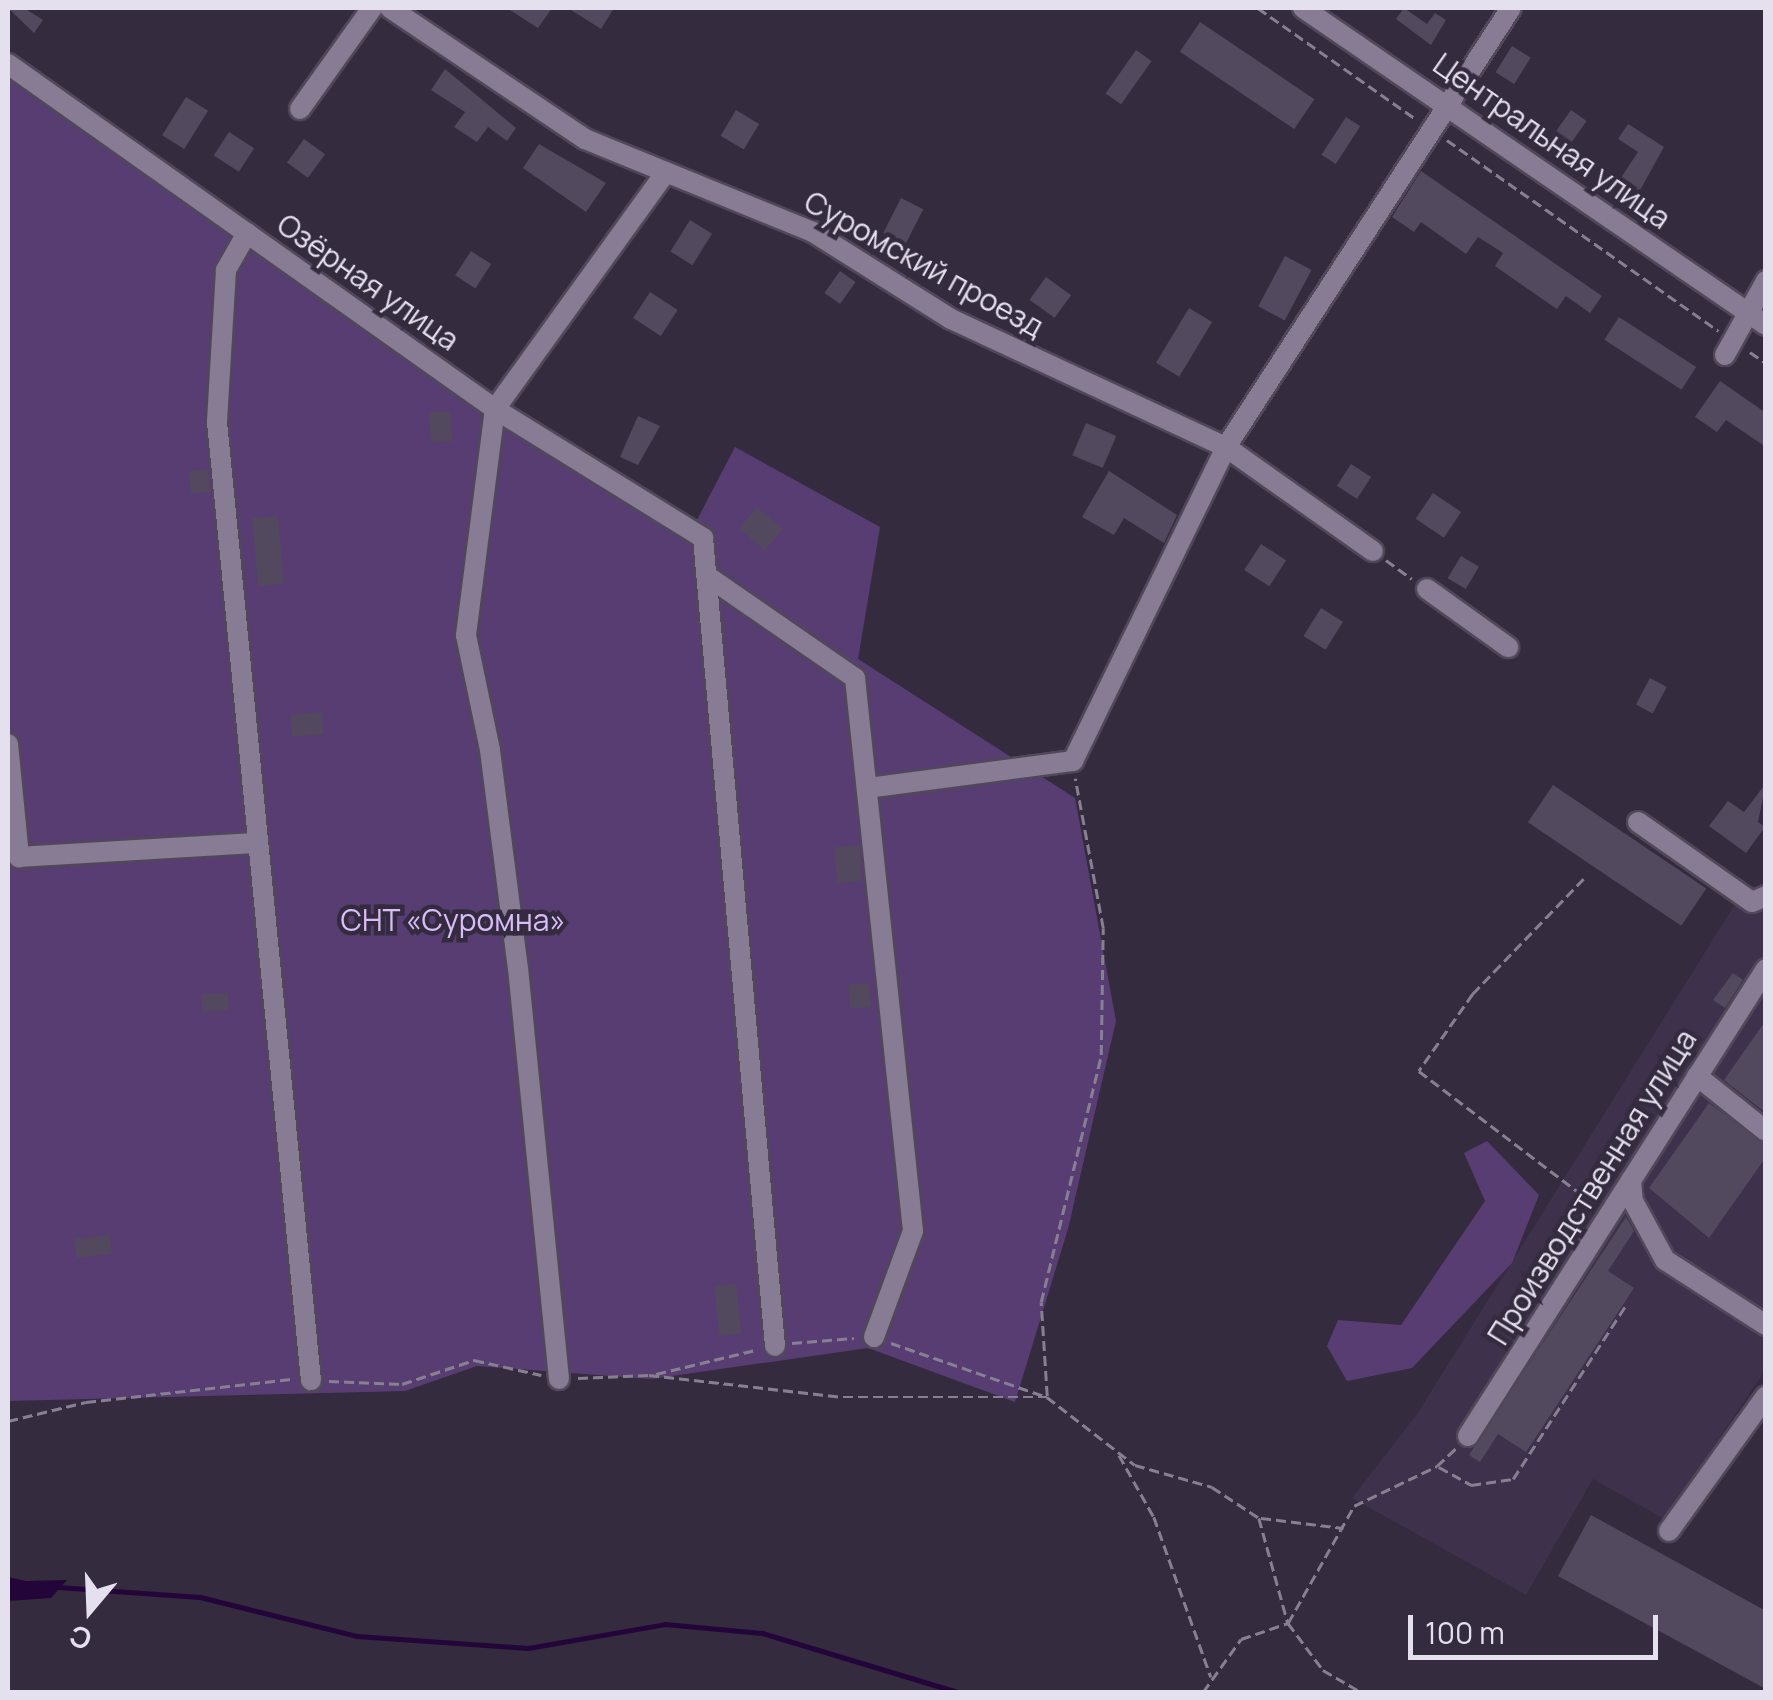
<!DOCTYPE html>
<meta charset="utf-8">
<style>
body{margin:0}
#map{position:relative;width:1773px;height:1700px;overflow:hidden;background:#342b3f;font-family:Manrope,sans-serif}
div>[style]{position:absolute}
.built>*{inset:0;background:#3d314b}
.green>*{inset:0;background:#583d73}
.water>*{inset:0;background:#230539}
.stream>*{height:5px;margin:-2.5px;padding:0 2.5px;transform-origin:2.5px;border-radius:2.5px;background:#230539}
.building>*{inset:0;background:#53495e;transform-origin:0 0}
.path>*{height:2.5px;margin-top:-1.25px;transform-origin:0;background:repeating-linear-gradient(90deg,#878090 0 10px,transparent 0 15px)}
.roads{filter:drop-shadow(2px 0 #504859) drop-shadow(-2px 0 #504859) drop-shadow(0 2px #504859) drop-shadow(0 -2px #504859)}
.minor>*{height:20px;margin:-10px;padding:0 10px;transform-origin:10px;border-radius:10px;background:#877c94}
span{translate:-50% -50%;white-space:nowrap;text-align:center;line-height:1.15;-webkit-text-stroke:9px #342b3f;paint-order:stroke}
.street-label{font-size:30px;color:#e5e0ed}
.park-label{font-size:30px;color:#d9bdfa}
.frame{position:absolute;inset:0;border:10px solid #e5e0ed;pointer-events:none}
.north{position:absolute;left:40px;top:1560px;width:100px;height:100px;-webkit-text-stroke:8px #342b3f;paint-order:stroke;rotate:199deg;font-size:28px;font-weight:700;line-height:40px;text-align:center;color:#e5e0ed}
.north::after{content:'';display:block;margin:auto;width:35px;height:45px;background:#e5e0ed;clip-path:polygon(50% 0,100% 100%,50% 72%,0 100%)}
.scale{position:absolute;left:1408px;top:1615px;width:250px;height:45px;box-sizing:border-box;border:5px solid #e5e0ed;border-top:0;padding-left:12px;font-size:30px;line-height:35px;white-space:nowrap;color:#e5e0ed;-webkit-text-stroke:8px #342b3f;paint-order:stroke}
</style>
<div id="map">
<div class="built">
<div style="clip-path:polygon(1740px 896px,1765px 913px,1765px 1371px,1664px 1519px,1593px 1479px,1526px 1595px,1352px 1498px,1417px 1414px)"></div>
</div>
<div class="green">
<div style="clip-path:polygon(8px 76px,687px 539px,735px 447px,880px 527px,858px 659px,1075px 798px,1116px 1021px,1068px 1229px,1015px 1402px,868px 1348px,651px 1379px,477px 1366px,405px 1391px,8px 1401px)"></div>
<div style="clip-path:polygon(1487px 1141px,1539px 1195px,1512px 1263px,1412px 1368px,1347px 1381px,1327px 1346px,1338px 1320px,1401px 1325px,1485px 1201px,1464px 1153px)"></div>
</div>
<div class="water">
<div style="clip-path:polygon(8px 1577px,26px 1581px,67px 1580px,51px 1598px,8px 1601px)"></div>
</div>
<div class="stream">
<div style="left:58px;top:1587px;width:142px;rotate:4deg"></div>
<div style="left:200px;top:1597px;width:162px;rotate:14deg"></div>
<div style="left:357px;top:1636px;width:171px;rotate:4deg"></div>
<div style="left:528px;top:1648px;width:139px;rotate:-9.9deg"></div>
<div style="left:665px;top:1624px;width:97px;rotate:5.3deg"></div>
<div style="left:762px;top:1633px;width:205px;rotate:16.8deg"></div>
</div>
<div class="building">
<div style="clip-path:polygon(8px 8px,24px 8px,43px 20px,34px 33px)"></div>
<div style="clip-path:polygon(507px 8px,552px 8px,538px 28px)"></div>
<div style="clip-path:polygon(568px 8px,614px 8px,601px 29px)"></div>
<div style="clip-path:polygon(1404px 8px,1427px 24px,1435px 13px,1446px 20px,1431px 45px,1396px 19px)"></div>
<div style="left:1200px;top:22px;width:138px;height:36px;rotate:34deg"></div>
<div style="left:1512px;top:46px;width:22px;height:31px;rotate:32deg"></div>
<div style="left:1136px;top:50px;width:19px;height:53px;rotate:35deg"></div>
<div style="clip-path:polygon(445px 69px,516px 128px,507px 141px,488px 127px,477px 142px,454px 127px,465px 112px,431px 90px)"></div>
<div style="left:186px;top:97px;width:26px;height:45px;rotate:32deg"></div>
<div style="left:736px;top:110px;width:27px;height:30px;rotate:31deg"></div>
<div style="left:1571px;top:110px;width:19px;height:27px;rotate:35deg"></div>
<div style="left:1346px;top:117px;width:17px;height:45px;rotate:33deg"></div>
<div style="clip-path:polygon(1628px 124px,1664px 147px,1639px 192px,1620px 179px,1638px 152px,1618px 139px)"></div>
<div style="left:229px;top:132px;width:30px;height:28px;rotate:33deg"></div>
<div style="left:304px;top:139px;width:26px;height:29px;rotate:36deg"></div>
<div style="clip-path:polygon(539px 144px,606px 183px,586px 212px,523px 168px)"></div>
<div style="clip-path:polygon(1421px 171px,1602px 296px,1590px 313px,1566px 296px,1557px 309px,1538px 296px,1495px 266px,1503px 253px,1478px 237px,1466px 254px,1421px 222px,1414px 232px,1392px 217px)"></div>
<div style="left:901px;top:198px;width:25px;height:39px;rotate:27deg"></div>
<div style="left:690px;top:220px;width:26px;height:37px;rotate:32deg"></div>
<div style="left:471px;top:251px;width:24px;height:29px;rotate:33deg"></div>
<div style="left:1285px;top:256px;width:30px;height:57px;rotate:28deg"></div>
<div style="left:840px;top:271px;width:19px;height:27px;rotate:35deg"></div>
<div style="left:1046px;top:277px;width:31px;height:28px;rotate:36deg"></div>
<div style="left:650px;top:292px;width:33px;height:31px;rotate:33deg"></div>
<div style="left:1189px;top:308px;width:27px;height:64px;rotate:31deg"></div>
<div style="left:1619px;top:317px;width:92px;height:27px;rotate:33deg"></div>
<div style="clip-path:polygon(1720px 381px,1766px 413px,1766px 447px,1726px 420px,1717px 432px,1695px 417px)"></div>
<div style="left:450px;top:411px;width:30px;height:21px;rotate:86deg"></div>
<div style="clip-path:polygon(638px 416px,660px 426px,638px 465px,620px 457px)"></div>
<div style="left:1086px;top:423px;width:33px;height:35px;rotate:23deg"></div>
<div style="left:1351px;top:464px;width:24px;height:26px;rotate:33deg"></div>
<div style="left:208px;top:469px;width:23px;height:19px;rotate:85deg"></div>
<div style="clip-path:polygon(1109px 471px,1177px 515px,1164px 543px,1124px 518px,1114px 535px,1082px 517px)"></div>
<div style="left:1433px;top:493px;width:34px;height:31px;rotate:34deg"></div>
<div style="left:757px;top:507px;width:34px;height:28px;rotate:40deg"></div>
<div style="left:278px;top:516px;width:68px;height:26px;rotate:85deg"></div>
<div style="left:1261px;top:544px;width:30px;height:31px;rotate:33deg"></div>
<div style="left:1461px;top:556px;width:21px;height:26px;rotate:31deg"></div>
<div style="left:1321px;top:608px;width:26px;height:33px;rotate:32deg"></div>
<div style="left:1650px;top:678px;width:19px;height:30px;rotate:28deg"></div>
<div style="left:322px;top:712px;width:22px;height:32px;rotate:85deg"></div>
<div style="clip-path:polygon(1766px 783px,1758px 822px,1765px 827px,1746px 853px,1709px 826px,1728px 801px,1744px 812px)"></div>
<div style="left:1553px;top:785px;width:185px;height:45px;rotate:34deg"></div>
<div style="left:859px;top:845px;width:36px;height:25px;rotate:85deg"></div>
<div style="clip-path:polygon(1733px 973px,1743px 980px,1725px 1008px,1713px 1000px)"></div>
<div style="left:869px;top:983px;width:24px;height:21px;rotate:85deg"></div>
<div style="left:228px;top:993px;width:17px;height:27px;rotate:87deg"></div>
<div style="clip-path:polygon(1766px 1020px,1766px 1113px,1724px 1080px)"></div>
<div style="clip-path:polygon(1709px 1103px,1766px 1145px,1766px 1157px,1709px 1238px,1649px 1188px)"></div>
<div style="clip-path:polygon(1626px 1217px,1634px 1231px,1608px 1271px,1634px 1288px,1526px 1452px,1498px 1434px,1480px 1462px,1469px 1455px)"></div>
<div style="left:110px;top:1235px;width:19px;height:36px;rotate:84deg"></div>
<div style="left:736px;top:1284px;width:50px;height:22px;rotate:84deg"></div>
<div style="clip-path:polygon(1591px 1515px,1766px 1611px,1766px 1689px,1558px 1576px)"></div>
</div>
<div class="path">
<div style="left:1258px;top:8px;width:193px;rotate:35.1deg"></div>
<div style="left:1447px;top:140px;width:332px;rotate:35.1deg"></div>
<div style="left:1750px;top:352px;width:19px;rotate:35deg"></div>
<div style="left:1386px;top:560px;width:32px;rotate:36deg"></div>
<div style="left:1584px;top:879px;width:160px;rotate:134deg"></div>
<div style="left:1473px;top:994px;width:94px;rotate:125deg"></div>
<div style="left:1419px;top:1071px;width:220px;rotate:37.2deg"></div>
<div style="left:792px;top:1343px;width:62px;rotate:-4.6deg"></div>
<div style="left:891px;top:1343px;width:165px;rotate:19.1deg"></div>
<div style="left:1047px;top:1397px;width:111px;rotate:37.7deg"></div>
<div style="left:1135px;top:1465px;width:80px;rotate:15.9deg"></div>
<div style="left:1212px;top:1487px;width:56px;rotate:33.4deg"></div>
<div style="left:1259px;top:1518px;width:109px;rotate:74.6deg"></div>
<div style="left:1288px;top:1623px;width:59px;rotate:53.3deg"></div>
<div style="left:1323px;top:1670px;width:44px;rotate:30.1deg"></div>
<div style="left:656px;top:1374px;width:102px;rotate:-13.6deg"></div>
<div style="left:578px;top:1378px;width:71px;rotate:-2.4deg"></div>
<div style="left:649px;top:1375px;width:195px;rotate:6.5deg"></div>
<div style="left:843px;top:1397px;width:204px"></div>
<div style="left:329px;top:1381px;width:73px;rotate:2.4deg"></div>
<div style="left:402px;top:1384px;width:76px;rotate:-18.4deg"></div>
<div style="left:474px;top:1360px;width:69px;rotate:12.6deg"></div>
<div style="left:1047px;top:1396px;width:94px;rotate:-93.7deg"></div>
<div style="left:1041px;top:1302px;width:254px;rotate:-76.3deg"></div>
<div style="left:1101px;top:1055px;width:127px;rotate:-89.1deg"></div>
<div style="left:1103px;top:928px;width:152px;rotate:-100.6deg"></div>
<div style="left:8px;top:1421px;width:80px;rotate:-13.7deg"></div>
<div style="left:86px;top:1402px;width:206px;rotate:-6.4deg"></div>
<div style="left:1119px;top:1455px;width:71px;rotate:60.6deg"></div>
<div style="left:1154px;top:1517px;width:170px;rotate:70.4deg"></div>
<div style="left:1439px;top:1467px;width:37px;rotate:29deg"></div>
<div style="left:1471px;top:1485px;width:42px;rotate:-8.1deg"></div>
<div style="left:1513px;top:1479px;width:207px;rotate:-57deg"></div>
<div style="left:1261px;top:1518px;width:83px;rotate:7deg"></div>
<div style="left:1203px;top:1692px;width:65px;rotate:-54.4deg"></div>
<div style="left:1241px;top:1639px;width:50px;rotate:-18.8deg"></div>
<div style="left:1288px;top:1623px;width:134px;rotate:-60.6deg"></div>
<div style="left:1354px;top:1506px;width:92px;rotate:-25.7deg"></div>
<div style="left:1437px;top:1466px;width:26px;rotate:-43deg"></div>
</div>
<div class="roads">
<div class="minor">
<div style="left:390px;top:8px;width:235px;rotate:33.9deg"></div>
<div style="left:585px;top:139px;width:246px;rotate:22.2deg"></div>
<div style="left:813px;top:232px;width:163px;rotate:32.2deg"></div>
<div style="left:951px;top:319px;width:303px;rotate:25deg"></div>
<div style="left:1226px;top:447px;width:180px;rotate:35.3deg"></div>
<div style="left:1303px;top:8px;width:561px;rotate:34.4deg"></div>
<div style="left:8px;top:64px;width:597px;rotate:35.31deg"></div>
<div style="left:495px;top:409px;width:245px;rotate:31.8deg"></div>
<div style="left:703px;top:538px;width:811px;rotate:84.91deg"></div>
<div style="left:300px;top:109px;width:124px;rotate:-54.5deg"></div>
<div style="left:247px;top:233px;width:43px;rotate:119.6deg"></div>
<div style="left:226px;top:270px;width:152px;rotate:93.4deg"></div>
<div style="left:217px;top:422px;width:963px;rotate:84.4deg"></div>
<div style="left:1725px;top:355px;width:85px;rotate:-61deg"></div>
<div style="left:707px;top:576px;width:180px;rotate:34.6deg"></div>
<div style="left:855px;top:678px;width:556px;rotate:84.01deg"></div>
<div style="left:913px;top:1231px;width:113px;rotate:110.2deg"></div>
<div style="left:1427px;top:589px;width:100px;rotate:35.6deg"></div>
<div style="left:8px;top:744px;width:114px;rotate:84.4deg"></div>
<div style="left:19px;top:857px;width:239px;rotate:-3.4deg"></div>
<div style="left:867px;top:788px;width:208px;rotate:-7.5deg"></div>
<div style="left:1073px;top:761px;width:349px;rotate:-64deg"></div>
<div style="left:1226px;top:447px;width:523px;rotate:-57.01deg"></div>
<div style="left:1638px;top:822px;width:139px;rotate:35.1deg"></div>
<div style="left:1752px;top:902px;width:15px;rotate:-23deg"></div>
<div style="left:1697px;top:1076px;width:88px;rotate:38.6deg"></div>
<div style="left:1631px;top:1180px;width:21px;rotate:85deg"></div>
<div style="left:1633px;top:1201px;width:67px;rotate:61.5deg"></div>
<div style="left:1665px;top:1260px;width:120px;rotate:32.8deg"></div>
<div style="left:559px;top:1379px;width:412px;rotate:-95.7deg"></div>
<div style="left:518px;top:969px;width:221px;rotate:-97.3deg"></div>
<div style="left:490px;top:750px;width:117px;rotate:-101.8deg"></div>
<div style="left:466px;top:635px;width:228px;rotate:-82.7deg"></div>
<div style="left:495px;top:409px;width:292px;rotate:-54.2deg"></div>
<div style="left:1468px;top:1436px;width:554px;rotate:-57.46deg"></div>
<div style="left:1669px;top:1531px;width:166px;rotate:-54.3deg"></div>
</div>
</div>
<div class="street-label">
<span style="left:1552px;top:141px;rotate:35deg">Центральная улица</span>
<span style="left:924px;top:264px;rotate:29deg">Суромский проезд</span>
<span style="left:368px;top:282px;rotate:35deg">Озёрная улица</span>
<span style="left:1592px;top:1187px;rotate:-58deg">Производственная улица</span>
</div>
<div class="park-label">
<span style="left:453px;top:920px">СНТ «Суромна»</span>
</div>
<div class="frame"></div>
<div class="north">С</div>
<div class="scale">100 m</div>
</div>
